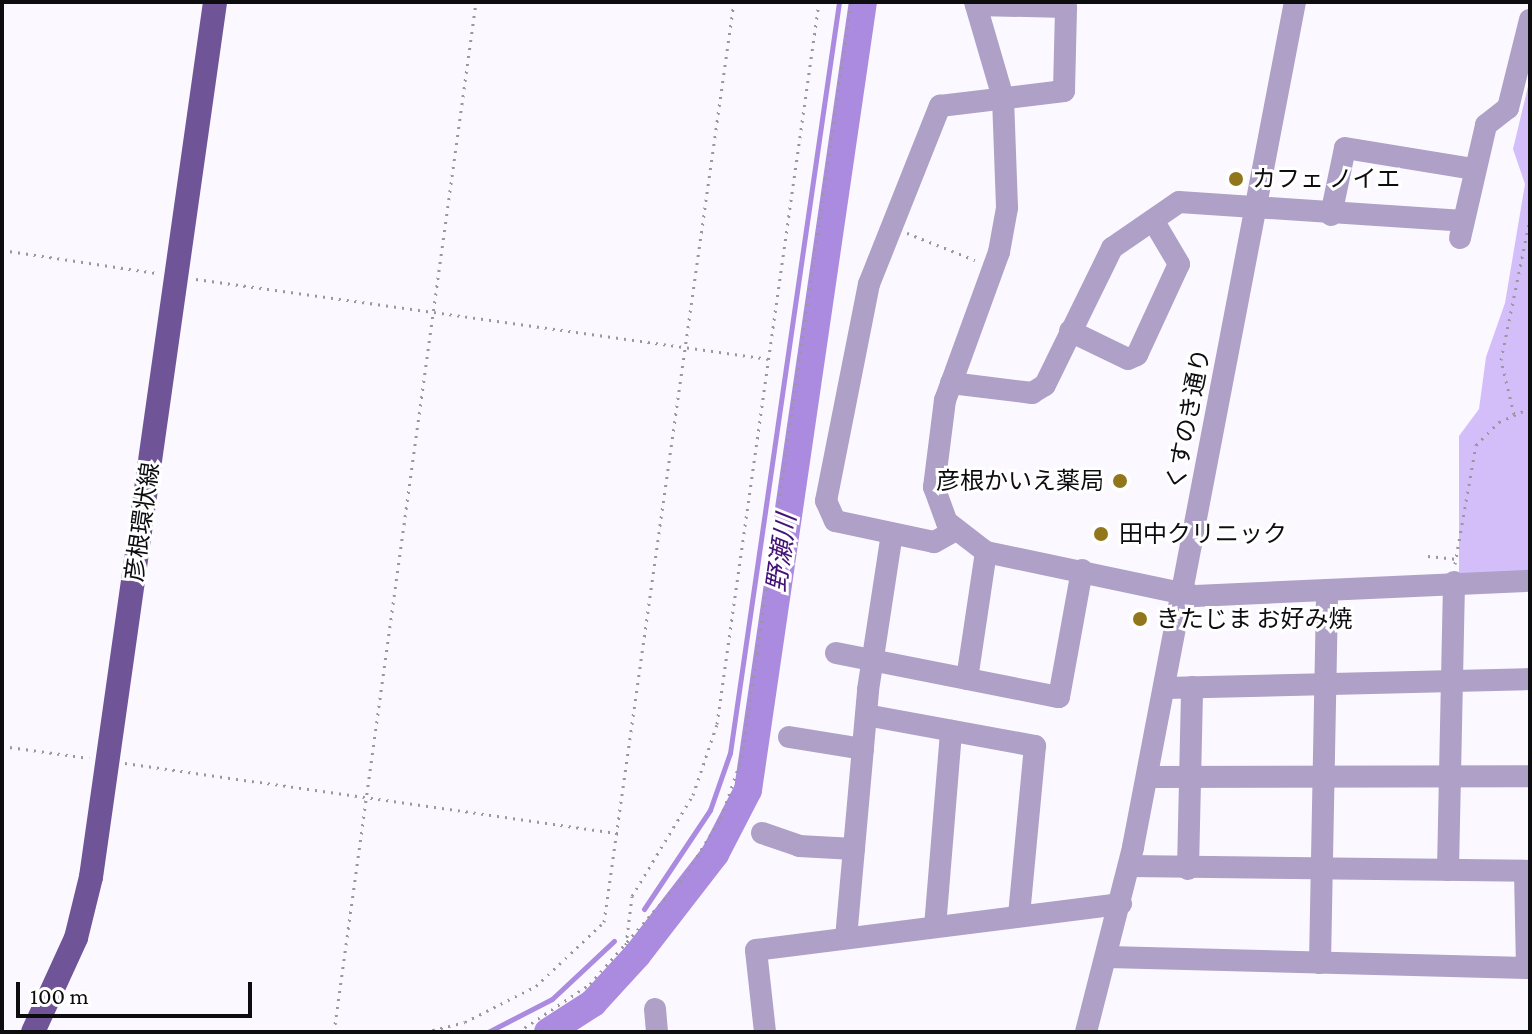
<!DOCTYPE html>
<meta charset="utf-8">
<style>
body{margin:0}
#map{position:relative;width:1532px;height:1034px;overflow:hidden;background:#fbf9ff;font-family:"Crimson Pro","Noto Sans JP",serif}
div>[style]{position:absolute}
.green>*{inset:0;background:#d3befa}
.stream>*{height:5px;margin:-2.5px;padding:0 2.5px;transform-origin:2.5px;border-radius:2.5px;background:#ab8bdf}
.river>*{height:28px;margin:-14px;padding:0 14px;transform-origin:14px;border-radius:14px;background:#ab8bdf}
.path>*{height:3px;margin-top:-1.5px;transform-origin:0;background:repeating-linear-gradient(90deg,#9a989d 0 2px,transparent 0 8px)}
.minor>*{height:22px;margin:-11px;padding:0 11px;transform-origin:11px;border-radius:11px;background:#aea0c7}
.major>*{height:24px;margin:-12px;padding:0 12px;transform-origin:12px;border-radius:12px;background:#6f5598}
.dots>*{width:22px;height:22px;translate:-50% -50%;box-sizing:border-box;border:4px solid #fff;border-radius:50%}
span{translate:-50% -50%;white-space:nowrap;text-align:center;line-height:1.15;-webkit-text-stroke:6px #fff;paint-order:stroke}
.poi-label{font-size:24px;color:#0d0c0f}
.left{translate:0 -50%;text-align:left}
.right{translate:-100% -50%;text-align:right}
.street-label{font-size:24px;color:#0d0c0f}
.water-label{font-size:26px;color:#451276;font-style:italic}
.frame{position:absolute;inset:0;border:4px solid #0d0c0f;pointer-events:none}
.scale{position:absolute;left:16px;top:982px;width:236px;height:36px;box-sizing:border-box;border:4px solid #0d0c0f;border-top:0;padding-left:10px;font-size:24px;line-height:28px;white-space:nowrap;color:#0d0c0f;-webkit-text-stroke:6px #fff;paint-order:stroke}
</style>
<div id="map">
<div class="green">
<div style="clip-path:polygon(1530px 78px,1530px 575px,1459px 577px,1459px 436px,1479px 409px,1486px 357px,1505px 303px,1525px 184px,1513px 149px)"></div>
</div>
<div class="stream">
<div style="left:644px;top:909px;width:119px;rotate:-56.3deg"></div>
<div style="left:710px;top:810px;width:60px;rotate:-70.7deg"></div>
<div style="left:730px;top:753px;width:759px;rotate:-81.74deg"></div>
<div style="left:488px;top:1032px;width:72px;rotate:-27.3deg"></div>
<div style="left:552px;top:999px;width:85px;rotate:-43.1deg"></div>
</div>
<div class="river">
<div style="left:548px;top:1032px;width:54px;rotate:-32.8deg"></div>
<div style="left:593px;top:1003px;width:65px;rotate:-47.5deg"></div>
<div style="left:637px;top:955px;width:128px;rotate:-52.3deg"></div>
<div style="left:715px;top:854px;width:72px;rotate:-62.7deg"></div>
<div style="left:748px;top:790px;width:796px;rotate:-81.7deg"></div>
</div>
<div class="path">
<div style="left:907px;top:233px;width:73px;rotate:21.7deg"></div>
<div style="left:2px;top:250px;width:156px;rotate:8.5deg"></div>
<div style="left:196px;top:279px;width:579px;rotate:7.95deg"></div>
<div style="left:1514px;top:414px;width:56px;rotate:-103.5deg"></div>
<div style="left:1501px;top:360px;width:144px;rotate:-78.4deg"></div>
<div style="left:1428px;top:556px;width:27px;rotate:6deg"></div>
<div style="left:1455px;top:564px;width:121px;rotate:-80deg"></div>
<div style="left:1476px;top:445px;width:33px;rotate:-45deg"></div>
<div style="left:1499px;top:422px;width:34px;rotate:-24deg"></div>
<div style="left:2px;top:746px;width:88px;rotate:7.9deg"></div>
<div style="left:125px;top:763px;width:498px;rotate:8.1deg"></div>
<div style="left:626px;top:945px;width:49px;rotate:-83deg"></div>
<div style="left:632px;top:896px;width:118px;rotate:-58.9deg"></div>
<div style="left:693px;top:795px;width:75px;rotate:-71.3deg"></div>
<div style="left:717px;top:724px;width:729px;rotate:-81.96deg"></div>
<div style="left:334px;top:1032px;width:1040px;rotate:-82.15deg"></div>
<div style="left:425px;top:1032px;width:41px;rotate:-14deg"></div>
<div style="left:465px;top:1022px;width:80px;rotate:-26.9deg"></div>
<div style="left:536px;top:986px;width:93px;rotate:-43.3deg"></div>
<div style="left:604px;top:922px;width:929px;rotate:-81.96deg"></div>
<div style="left:518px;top:1032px;width:87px;rotate:-33.7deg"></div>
<div style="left:590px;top:984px;width:142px;rotate:-48.7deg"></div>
<div style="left:684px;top:877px;width:70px;rotate:-57.9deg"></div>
<div style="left:721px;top:818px;width:65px;rotate:-71deg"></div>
<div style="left:742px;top:757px;width:763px;rotate:-81.78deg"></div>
</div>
<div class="minor">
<div style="left:975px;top:2px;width:100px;rotate:73.7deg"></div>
<div style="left:1003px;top:98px;width:110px;rotate:87.9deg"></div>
<div style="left:1007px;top:208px;width:45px;rotate:100.3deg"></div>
<div style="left:999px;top:252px;width:158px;rotate:110deg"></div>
<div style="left:945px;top:400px;width:88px;rotate:97.2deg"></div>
<div style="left:934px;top:487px;width:37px;rotate:70deg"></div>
<div style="left:947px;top:522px;width:49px;rotate:37.6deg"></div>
<div style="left:986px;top:552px;width:214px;rotate:11.9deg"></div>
<div style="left:1195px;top:596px;width:335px;rotate:-2.6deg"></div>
<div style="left:1331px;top:215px;width:68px;rotate:-78.2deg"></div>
<div style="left:1345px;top:148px;width:130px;rotate:9.3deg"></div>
<div style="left:1460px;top:238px;width:116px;rotate:-77deg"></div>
<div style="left:1486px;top:125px;width:28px;rotate:-38deg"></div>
<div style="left:1508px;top:108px;width:91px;rotate:-76deg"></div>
<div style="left:1070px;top:331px;width:64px;rotate:25.8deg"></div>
<div style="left:1128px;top:359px;width:10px;rotate:-24deg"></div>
<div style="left:1137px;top:355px;width:100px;rotate:-65.2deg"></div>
<div style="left:1179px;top:264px;width:51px;rotate:-120.6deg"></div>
<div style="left:951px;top:383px;width:82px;rotate:7deg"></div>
<div style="left:1032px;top:393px;width:15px;rotate:-32deg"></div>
<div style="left:1045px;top:385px;width:153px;rotate:-63.9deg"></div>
<div style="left:1112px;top:248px;width:81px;rotate:-34.5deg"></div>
<div style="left:1179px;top:202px;width:285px;rotate:3.8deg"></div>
<div style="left:956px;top:530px;width:25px;rotate:151deg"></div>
<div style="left:934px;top:542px;width:101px;rotate:-168deg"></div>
<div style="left:835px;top:521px;width:22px;rotate:-114deg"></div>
<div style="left:826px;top:501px;width:221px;rotate:-78.8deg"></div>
<div style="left:869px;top:284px;width:192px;rotate:-68.3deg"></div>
<div style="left:940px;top:106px;width:125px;rotate:-6.9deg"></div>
<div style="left:1064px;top:91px;width:84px;rotate:-88.6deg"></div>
<div style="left:1066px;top:7px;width:90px;rotate:-178.7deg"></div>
<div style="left:836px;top:653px;width:227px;rotate:11.2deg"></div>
<div style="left:1059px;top:697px;width:129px;rotate:-79.7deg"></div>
<div style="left:967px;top:679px;width:128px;rotate:-81.5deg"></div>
<div style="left:1165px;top:688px;width:365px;rotate:-1.4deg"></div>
<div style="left:866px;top:715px;width:172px;rotate:10.4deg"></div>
<div style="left:1035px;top:746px;width:171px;rotate:95.4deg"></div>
<div style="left:789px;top:737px;width:75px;rotate:9.2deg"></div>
<div style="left:1147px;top:777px;width:383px;rotate:-0.1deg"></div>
<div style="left:762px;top:833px;width:39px;rotate:19deg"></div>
<div style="left:799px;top:846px;width:55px;rotate:3.1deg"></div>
<div style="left:1129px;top:866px;width:401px;rotate:0.7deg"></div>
<div style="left:1188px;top:869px;width:182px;rotate:-88.7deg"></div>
<div style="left:1448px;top:870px;width:288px;rotate:-88.8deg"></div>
<div style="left:935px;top:927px;width:197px;rotate:-85.3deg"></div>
<div style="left:846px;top:938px;width:249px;rotate:-84.9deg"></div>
<div style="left:868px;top:690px;width:158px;rotate:-81.3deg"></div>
<div style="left:1108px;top:957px;width:419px;rotate:1.5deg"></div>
<div style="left:1527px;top:968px;width:97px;rotate:-91.2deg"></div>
<div style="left:1320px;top:963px;width:373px;rotate:-88.9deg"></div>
<div style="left:655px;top:1009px;width:23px;rotate:85deg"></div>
<div style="left:765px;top:1032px;width:82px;rotate:-96.3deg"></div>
<div style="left:756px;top:950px;width:368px;rotate:-7.2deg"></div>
<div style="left:1086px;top:1032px;width:191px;rotate:-75.7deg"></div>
<div style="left:1133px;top:847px;width:860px;rotate:-79.15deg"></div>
</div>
<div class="major">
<div style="left:33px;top:1032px;width:103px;rotate:-65.4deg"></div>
<div style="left:76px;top:938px;width:63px;rotate:-76.2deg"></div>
<div style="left:91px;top:877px;width:884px;rotate:-81.93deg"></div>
</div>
<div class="dots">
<div style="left:1236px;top:179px;background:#92761c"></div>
<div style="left:1120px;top:481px;background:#92761c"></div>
<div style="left:1101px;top:534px;background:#92761c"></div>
<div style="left:1140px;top:619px;background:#92761c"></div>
</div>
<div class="poi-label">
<span class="left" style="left:1252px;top:179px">カフェ ノイエ</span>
<span class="right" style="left:1104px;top:481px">彦根かいえ薬局</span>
<span class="left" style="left:1119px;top:534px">田中クリニック</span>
<span class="left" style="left:1156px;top:619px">きたじま お好み焼</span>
</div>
<div class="street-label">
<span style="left:1188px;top:419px;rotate:-79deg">くすのき通り</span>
<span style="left:142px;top:522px;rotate:-82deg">彦根環状線</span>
</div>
<div class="water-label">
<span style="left:782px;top:553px;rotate:-82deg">野瀬川</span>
</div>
<div class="frame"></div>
<div class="scale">100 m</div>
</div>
